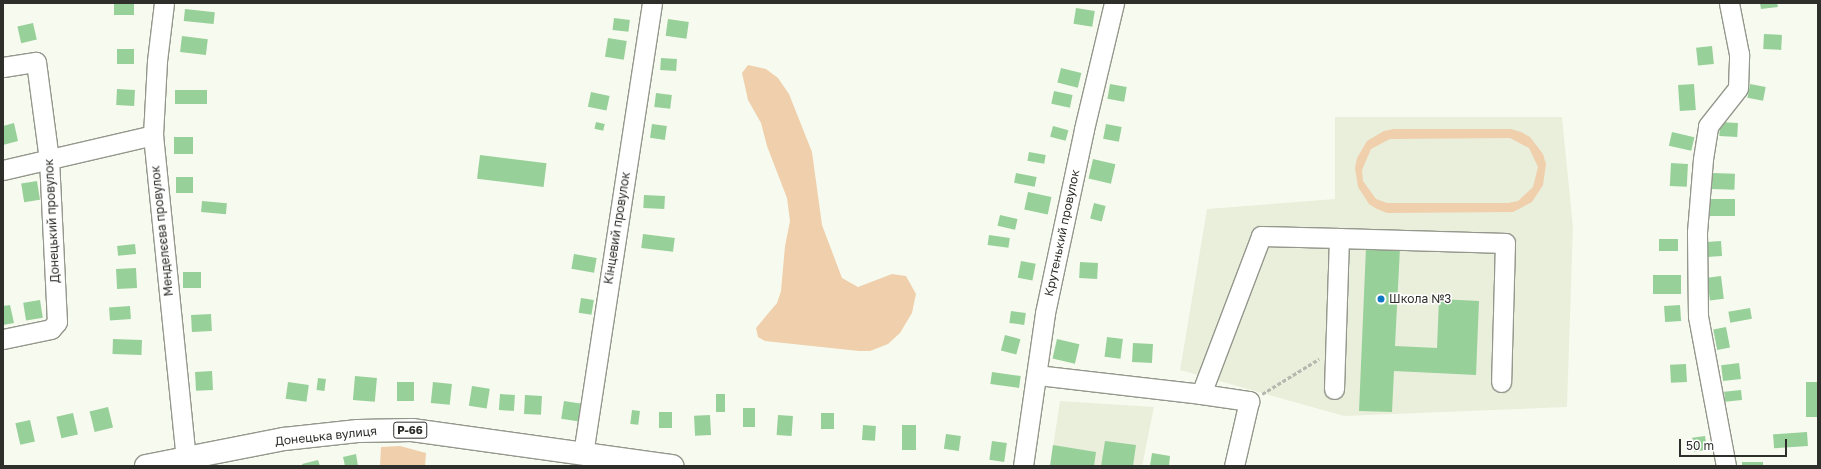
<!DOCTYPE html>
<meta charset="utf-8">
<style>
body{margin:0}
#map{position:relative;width:1821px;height:469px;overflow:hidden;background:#f7fbef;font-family:"Golos Text",sans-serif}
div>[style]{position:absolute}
.built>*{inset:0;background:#eaefdc}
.green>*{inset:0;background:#efcfac}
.building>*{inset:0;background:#98d09a;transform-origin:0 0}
.path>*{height:2.5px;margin-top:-1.25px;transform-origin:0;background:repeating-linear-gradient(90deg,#b5b8ae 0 4px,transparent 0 6px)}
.roads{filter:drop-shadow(1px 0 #94978c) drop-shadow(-1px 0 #94978c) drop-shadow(0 1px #94978c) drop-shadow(0 -1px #94978c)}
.minor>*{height:19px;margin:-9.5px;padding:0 9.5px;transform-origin:9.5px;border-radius:9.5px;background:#fff}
.major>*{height:22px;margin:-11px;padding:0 11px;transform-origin:11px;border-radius:11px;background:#fff}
.dots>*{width:11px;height:11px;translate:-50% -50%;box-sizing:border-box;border:2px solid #fff;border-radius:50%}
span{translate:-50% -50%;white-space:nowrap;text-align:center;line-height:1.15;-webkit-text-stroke:3px #fff;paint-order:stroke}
.shield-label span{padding:1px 3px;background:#fff;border:1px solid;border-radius:3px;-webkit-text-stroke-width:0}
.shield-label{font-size:11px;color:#2e2f2b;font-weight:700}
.street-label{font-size:12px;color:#2e2f2b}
.poi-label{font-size:12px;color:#2e2f2b}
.left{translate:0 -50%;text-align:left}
.frame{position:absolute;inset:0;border:4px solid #2e2f2b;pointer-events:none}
.scale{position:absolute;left:1679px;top:439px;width:108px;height:18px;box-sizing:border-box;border:2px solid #2e2f2b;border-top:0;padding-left:5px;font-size:12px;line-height:14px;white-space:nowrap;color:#2e2f2b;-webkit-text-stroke:3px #fff;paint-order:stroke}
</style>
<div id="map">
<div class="built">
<div style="clip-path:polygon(1335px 117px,1562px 117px,1573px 227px,1567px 407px,1344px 416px,1180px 370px,1207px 209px,1335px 199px)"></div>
<div style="clip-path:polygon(1060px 401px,1154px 407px,1142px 466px,1050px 466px)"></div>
</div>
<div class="green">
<div style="clip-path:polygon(748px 65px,766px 69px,778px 78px,789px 94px,812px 152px,822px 225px,842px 278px,858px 287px,892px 274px,906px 276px,916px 294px,912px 313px,900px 333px,888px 344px,870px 351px,859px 351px,765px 341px,758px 337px,756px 328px,777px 303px,781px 291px,785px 246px,790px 221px,787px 198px,767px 146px,761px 123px,748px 100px,742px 73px)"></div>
<div style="clip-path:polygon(evenodd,1394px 129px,1511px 129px,1521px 132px,1530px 137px,1543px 154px,1546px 164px,1543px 185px,1532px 202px,1513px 212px,1387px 213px,1377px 209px,1369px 204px,1358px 187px,1355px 168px,1357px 158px,1367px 141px,1384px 131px,1394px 129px,1510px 138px,1529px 148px,1538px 167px,1533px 187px,1518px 201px,1508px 203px,1387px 203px,1376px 199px,1363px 181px,1362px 170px,1371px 149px,1390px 139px,1510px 138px)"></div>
<div style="clip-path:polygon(400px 446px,426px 453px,425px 466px,380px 466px,381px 447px)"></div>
</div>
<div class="building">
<div style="left:114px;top:3px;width:20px;height:12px"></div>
<div style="clip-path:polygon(1760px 3px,1777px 3px,1778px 7px,1761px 9px)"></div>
<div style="left:1076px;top:8px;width:19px;height:16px;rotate:9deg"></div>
<div style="left:185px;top:9px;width:30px;height:12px;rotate:6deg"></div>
<div style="left:614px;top:18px;width:16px;height:12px;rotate:7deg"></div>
<div style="left:668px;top:19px;width:21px;height:17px;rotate:8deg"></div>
<div style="left:33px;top:23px;width:17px;height:16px;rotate:77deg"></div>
<div style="left:1764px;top:34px;width:18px;height:15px;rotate:3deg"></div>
<div style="left:182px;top:36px;width:26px;height:16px;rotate:7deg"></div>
<div style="left:608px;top:38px;width:19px;height:19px;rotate:9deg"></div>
<div style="left:1712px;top:46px;width:18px;height:16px;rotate:84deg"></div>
<div style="left:117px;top:49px;width:17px;height:15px"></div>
<div style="left:661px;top:58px;width:16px;height:12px;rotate:4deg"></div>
<div style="left:1061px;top:68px;width:21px;height:15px;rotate:14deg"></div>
<div style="left:1110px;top:84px;width:17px;height:15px;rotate:10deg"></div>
<div style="left:1694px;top:84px;width:26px;height:16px;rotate:86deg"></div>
<div style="left:1750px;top:84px;width:16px;height:14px;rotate:11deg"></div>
<div style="left:117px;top:89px;width:18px;height:16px;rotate:3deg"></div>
<div style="left:175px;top:90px;width:32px;height:14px"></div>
<div style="left:1054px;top:91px;width:19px;height:13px;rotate:12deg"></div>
<div style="left:591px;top:92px;width:19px;height:15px;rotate:12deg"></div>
<div style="left:656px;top:93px;width:16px;height:14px;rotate:7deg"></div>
<div style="left:596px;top:122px;width:9px;height:7px;rotate:13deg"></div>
<div style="left:1720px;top:122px;width:18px;height:14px;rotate:3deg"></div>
<div style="clip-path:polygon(14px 123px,18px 141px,3px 145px,3px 126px)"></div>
<div style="left:652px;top:124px;width:15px;height:14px;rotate:8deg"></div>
<div style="left:1106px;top:124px;width:16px;height:15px;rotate:11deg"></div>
<div style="left:1053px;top:126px;width:16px;height:11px;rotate:15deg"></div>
<div style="left:1672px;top:132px;width:23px;height:14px;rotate:13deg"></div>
<div style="left:193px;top:137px;width:17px;height:19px;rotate:90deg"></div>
<div style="left:1029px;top:152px;width:17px;height:9px;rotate:10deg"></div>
<div style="left:480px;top:155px;width:67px;height:24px;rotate:7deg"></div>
<div style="left:1093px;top:159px;width:23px;height:20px;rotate:13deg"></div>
<div style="left:1671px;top:163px;width:17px;height:23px;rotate:3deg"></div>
<div style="left:1016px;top:173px;width:21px;height:10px;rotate:11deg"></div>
<div style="left:1712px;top:173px;width:23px;height:16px;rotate:2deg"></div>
<div style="left:176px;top:177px;width:17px;height:16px"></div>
<div style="left:37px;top:181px;width:19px;height:16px;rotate:81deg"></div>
<div style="left:1028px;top:192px;width:24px;height:18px;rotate:12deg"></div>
<div style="left:644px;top:195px;width:21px;height:13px;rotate:3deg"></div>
<div style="left:1710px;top:199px;width:25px;height:17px"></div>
<div style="left:202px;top:201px;width:25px;height:11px;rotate:5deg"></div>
<div style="left:1094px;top:203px;width:12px;height:16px;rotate:14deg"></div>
<div style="left:1000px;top:215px;width:18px;height:11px;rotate:13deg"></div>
<div style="left:643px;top:234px;width:32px;height:14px;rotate:7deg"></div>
<div style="left:989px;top:235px;width:21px;height:10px;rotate:8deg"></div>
<div style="left:1678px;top:239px;width:12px;height:19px;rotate:90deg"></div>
<div style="left:1721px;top:241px;width:15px;height:15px;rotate:86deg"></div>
<div style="left:135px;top:244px;width:10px;height:18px;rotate:84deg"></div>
<div style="clip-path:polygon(1366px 247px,1400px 248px,1395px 346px,1437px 348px,1439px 299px,1479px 301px,1476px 375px,1394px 371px,1392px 412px,1359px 411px)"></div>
<div style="left:574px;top:254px;width:23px;height:15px;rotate:10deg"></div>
<div style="left:1021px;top:261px;width:15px;height:17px;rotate:11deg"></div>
<div style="left:1080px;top:262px;width:18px;height:16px;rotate:3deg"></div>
<div style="left:136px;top:268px;width:20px;height:20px;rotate:87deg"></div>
<div style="left:183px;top:272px;width:18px;height:16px"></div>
<div style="left:1681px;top:275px;width:19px;height:28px;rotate:90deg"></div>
<div style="left:1721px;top:276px;width:23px;height:14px;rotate:83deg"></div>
<div style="left:581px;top:298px;width:13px;height:15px;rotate:9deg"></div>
<div style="left:40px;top:300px;width:18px;height:17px;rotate:81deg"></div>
<div style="clip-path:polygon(10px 305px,14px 323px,3px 325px,3px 306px)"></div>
<div style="left:1680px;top:305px;width:16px;height:16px;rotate:86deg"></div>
<div style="left:130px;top:306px;width:13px;height:21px;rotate:86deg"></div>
<div style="left:1750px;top:308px;width:11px;height:22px;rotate:80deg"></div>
<div style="left:1011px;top:311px;width:15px;height:12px;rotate:8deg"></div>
<div style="left:211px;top:314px;width:17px;height:20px;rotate:87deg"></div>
<div style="left:1726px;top:327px;width:21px;height:13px;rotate:79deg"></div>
<div style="left:1005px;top:335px;width:16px;height:16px;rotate:15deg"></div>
<div style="left:1107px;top:337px;width:16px;height:20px;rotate:7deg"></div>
<div style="left:113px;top:339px;width:29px;height:15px;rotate:2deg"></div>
<div style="left:1057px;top:339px;width:23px;height:20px;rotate:13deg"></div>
<div style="left:1133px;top:343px;width:20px;height:19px;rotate:3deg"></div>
<div style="left:1739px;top:363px;width:16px;height:18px;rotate:83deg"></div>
<div style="left:1686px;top:364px;width:18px;height:16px;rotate:87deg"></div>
<div style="left:212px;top:371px;width:19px;height:17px;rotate:87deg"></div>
<div style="left:992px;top:372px;width:29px;height:12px;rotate:8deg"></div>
<div style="left:355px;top:376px;width:22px;height:24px;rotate:5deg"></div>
<div style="left:318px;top:378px;width:8px;height:12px;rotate:7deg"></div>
<div style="left:288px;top:382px;width:21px;height:17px;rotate:8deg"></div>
<div style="left:397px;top:382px;width:17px;height:19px"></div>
<div style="left:433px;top:382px;width:19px;height:21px;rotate:6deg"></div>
<div style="left:1818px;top:382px;width:35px;height:12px;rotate:90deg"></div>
<div style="left:472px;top:386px;width:18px;height:20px;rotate:9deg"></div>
<div style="left:1741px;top:390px;width:10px;height:17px;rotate:84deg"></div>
<div style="left:500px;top:394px;width:15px;height:16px;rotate:4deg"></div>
<div style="left:716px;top:394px;width:9px;height:18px"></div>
<div style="left:525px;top:395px;width:17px;height:19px;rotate:3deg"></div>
<div style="left:564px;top:401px;width:18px;height:18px;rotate:9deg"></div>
<div style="left:108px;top:407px;width:21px;height:19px;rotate:76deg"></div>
<div style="left:743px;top:408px;width:12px;height:19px"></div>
<div style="left:632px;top:410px;width:8px;height:14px;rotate:7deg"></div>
<div style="left:659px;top:412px;width:13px;height:16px"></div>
<div style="left:73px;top:413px;width:22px;height:17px;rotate:77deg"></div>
<div style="left:821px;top:413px;width:13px;height:16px"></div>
<div style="left:710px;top:415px;width:20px;height:16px;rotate:87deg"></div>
<div style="left:778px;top:415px;width:15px;height:20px;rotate:4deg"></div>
<div style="left:30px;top:420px;width:22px;height:15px;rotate:77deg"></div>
<div style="left:863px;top:425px;width:13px;height:15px;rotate:4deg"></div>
<div style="left:902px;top:425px;width:14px;height:25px"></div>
<div style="left:1807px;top:432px;width:14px;height:34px;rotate:86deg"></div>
<div style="left:946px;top:434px;width:15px;height:15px;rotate:8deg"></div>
<div style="left:1705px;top:436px;width:14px;height:13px;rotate:82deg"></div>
<div style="left:992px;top:441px;width:15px;height:19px;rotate:8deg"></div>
<div style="clip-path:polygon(1105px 441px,1136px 445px,1133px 466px,1101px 466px)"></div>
<div style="clip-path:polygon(1053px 445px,1096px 452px,1094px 466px,1050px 466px)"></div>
<div style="clip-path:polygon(1152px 453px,1170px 456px,1169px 466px,1150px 466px)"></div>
<div style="clip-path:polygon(356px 454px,358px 466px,345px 466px,343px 457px)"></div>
<div style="clip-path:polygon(318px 460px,320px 466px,303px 466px,302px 464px)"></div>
<div style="left:1742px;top:462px;width:21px;height:4px"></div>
</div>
<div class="path">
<div style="left:1262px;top:394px;width:67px;rotate:-31.6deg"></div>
</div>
<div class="roads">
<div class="minor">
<div style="left:164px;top:3px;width:58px;rotate:96.9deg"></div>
<div style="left:157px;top:61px;width:74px;rotate:93.1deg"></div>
<div style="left:153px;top:135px;width:326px;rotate:84.2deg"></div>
<div style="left:3px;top:67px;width:33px;rotate:-9deg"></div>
<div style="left:36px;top:62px;width:98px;rotate:82.4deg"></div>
<div style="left:49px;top:159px;width:163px;rotate:87.2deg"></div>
<div style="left:57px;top:322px;width:9px;rotate:131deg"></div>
<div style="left:51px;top:329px;width:49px;rotate:168.2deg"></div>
<div style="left:3px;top:170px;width:154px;rotate:-13.1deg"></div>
<div style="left:1339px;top:238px;width:166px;rotate:1.7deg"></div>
<div style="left:1505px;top:243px;width:139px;rotate:91.6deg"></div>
<div style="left:1037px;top:375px;width:165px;rotate:6.6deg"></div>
<div style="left:1201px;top:394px;width:169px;rotate:-69.2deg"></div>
<div style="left:1261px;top:236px;width:78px;rotate:1.5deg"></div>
<div style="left:1339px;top:238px;width:151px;rotate:91.9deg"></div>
<div style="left:1201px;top:394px;width:49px;rotate:8.3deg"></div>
<div style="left:1249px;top:401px;width:67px;rotate:103deg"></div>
<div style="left:583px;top:454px;width:456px;rotate:-81.3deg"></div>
<div style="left:1023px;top:466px;width:155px;rotate:-81.8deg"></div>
<div style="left:1045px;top:313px;width:188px;rotate:-78deg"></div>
<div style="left:1084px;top:129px;width:130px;rotate:-76.6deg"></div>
<div style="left:1726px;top:466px;width:153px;rotate:-100.6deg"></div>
<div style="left:1698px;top:316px;width:84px;rotate:-90.7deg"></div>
<div style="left:1697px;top:232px;width:73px;rotate:-85.3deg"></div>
<div style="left:1703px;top:159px;width:33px;rotate:-81deg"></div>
<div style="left:1708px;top:126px;width:48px;rotate:-51.7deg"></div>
<div style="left:1738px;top:88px;width:34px;rotate:-88deg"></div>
<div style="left:1739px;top:54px;width:52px;rotate:-101.1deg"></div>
</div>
<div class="major">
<div style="left:146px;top:466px;width:141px;rotate:-11.1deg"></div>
<div style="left:284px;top:439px;width:74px;rotate:-6.2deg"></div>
<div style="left:358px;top:431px;width:54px;rotate:-1.1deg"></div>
<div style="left:412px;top:430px;width:263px;rotate:7.9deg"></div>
</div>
</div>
<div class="dots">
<div style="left:1381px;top:299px;background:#0d79c4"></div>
</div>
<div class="shield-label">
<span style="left:410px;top:430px">Р-66</span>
</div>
<div class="street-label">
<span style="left:52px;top:221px;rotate:-93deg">Донецький провулок</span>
<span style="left:617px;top:228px;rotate:-81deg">Кінцевий провулок</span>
<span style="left:162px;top:231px;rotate:-96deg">Менделєєва провулок</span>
<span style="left:1062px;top:233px;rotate:-78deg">Крутенький провулок</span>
<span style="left:326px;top:436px;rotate:-6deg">Донецька вулиця</span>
</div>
<div class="poi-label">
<span class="left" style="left:1389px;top:299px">Школа №3</span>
</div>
<div class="frame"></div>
<div class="scale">50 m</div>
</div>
